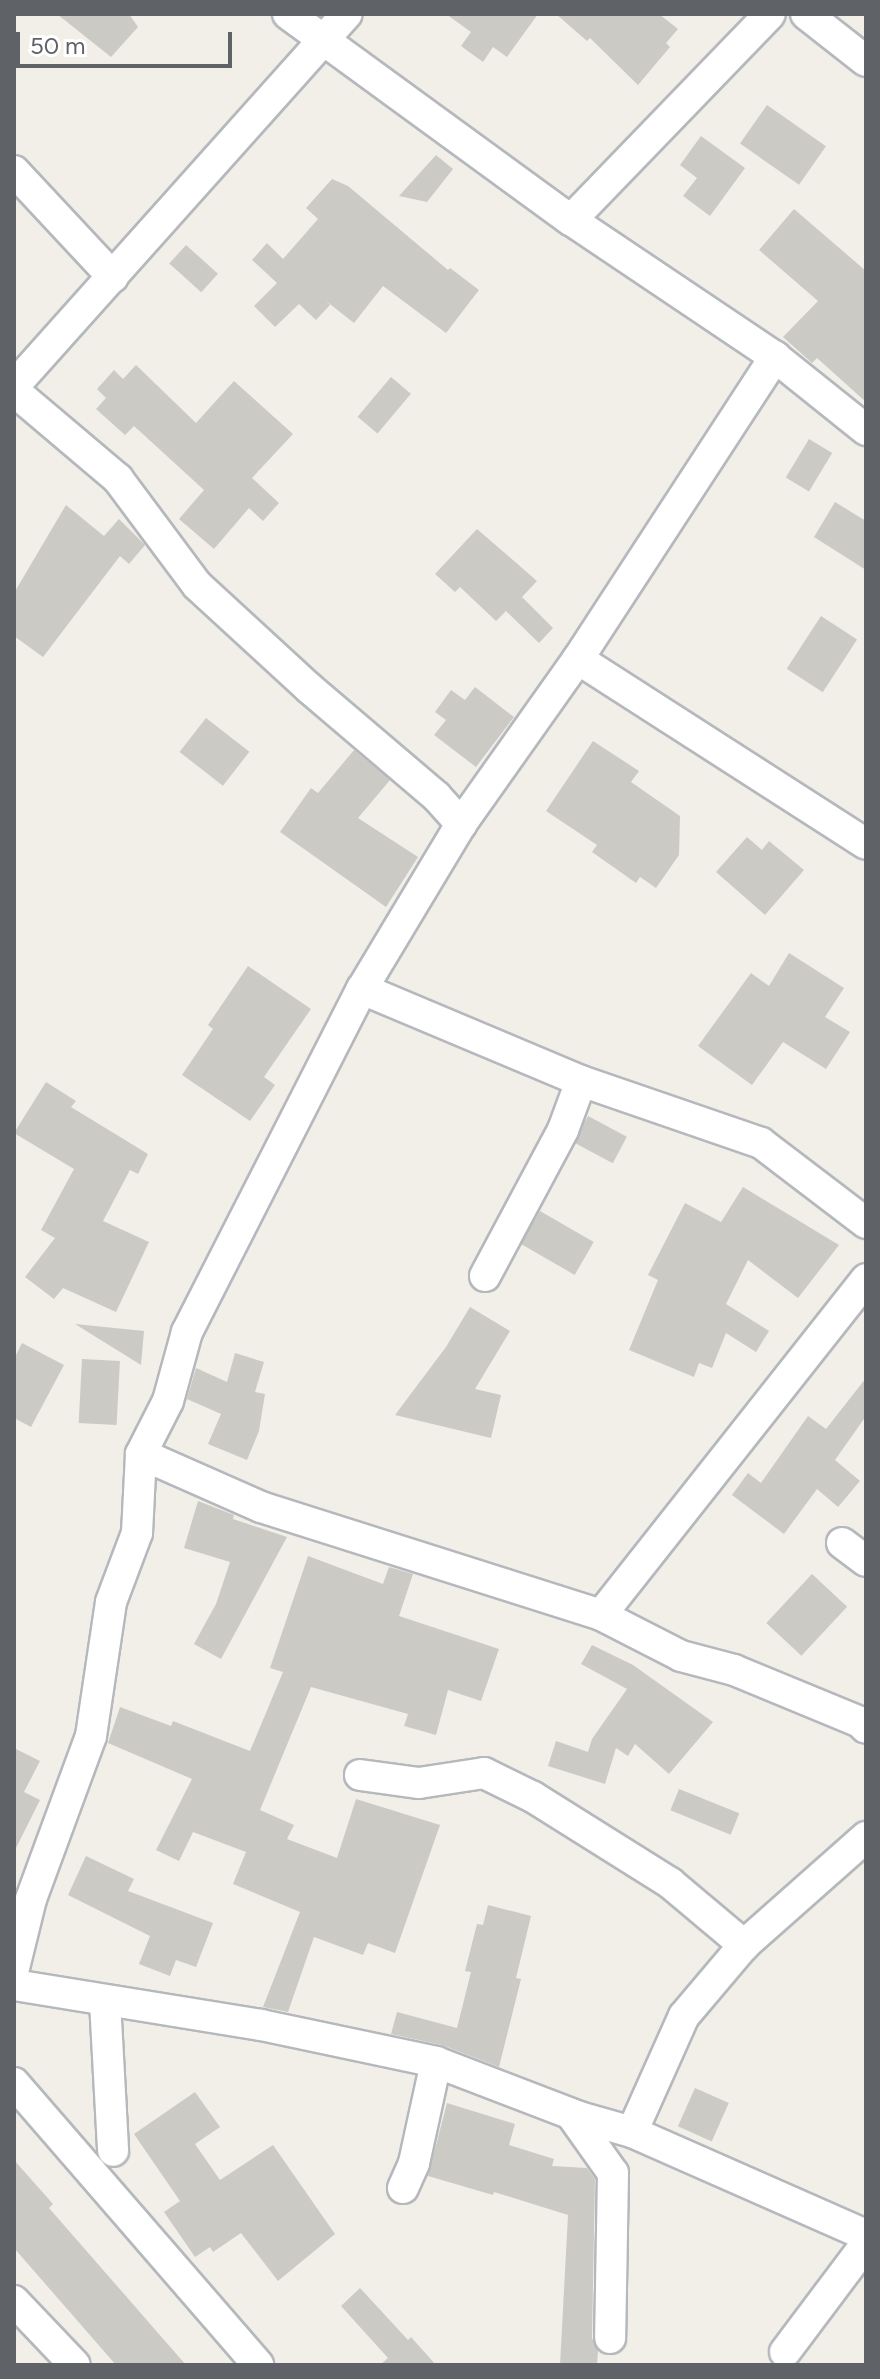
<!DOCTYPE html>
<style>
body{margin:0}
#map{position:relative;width:880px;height:2379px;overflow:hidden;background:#f1efe8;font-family:Figtree,sans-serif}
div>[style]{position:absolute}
.building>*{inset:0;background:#cccac5;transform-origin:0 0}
.roads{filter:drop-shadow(2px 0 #b5b8bc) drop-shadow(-2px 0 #b5b8bc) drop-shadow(0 2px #b5b8bc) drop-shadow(0 -2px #b5b8bc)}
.street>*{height:30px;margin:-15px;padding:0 15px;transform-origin:15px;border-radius:15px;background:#fff}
span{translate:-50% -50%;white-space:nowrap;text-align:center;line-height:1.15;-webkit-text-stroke:6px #fff;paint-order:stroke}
.frame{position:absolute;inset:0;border:16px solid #5f6368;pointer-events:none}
.scale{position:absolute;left:16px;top:32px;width:216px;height:36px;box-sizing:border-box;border:4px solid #5f6368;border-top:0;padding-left:10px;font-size:24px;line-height:28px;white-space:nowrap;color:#5f6368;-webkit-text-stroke:6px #fff;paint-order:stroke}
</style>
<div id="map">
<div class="building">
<div style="clip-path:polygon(57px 14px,129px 14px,138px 27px,111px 57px)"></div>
<div style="clip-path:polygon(446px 14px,538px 14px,507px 57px,493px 47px,483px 62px,461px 46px,471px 32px)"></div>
<div style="clip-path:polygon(556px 14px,659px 14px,678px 29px,666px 43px,670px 47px,638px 85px,590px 38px,587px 41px)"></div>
<div style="left:767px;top:105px;width:72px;height:47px;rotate:35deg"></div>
<div style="clip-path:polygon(701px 136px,745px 168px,710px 216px,683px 196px,697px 178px,680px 165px)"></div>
<div style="clip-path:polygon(436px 155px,453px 169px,427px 202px,399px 196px)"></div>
<div style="clip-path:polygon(332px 179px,348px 186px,448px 270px,450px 268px,479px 290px,446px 333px,383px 286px,354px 323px,326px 301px,330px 305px,316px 320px,299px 304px,275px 327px,254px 306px,277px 283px,252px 260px,267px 243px,283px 259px,318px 219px,306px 208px)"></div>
<div style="clip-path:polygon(794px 209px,866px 271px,866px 402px,817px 358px,812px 363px,783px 337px,818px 301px,759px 250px)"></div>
<div style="left:186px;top:245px;width:43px;height:25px;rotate:42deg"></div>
<div style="clip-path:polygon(136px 365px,196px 423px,234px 381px,293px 434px,252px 478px,279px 503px,263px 521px,249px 508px,214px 549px,179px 519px,204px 490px,134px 426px,125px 435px,96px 409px,106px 398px,97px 389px,114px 370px,123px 379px)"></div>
<div style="left:391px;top:377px;width:26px;height:52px;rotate:40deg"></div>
<div style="left:809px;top:439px;width:27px;height:45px;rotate:31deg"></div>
<div style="clip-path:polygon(835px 502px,866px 521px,866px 570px,814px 537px)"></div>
<div style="clip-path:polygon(66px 505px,104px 536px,119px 519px,145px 545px,129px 564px,120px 556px,43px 657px,14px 636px,14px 593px)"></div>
<div style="clip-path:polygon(477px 529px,537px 581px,522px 597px,553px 628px,539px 643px,506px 611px,496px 621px,460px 587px,455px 592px,435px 574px)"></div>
<div style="left:821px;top:616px;width:43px;height:63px;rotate:33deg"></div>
<div style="clip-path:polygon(475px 687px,514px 717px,476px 767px,434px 735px,446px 720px,435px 712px,451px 690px,465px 700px)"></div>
<div style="left:206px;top:718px;width:55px;height:43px;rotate:38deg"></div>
<div style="clip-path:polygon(593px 741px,639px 771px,631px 782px,680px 816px,679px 855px,656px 888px,640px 877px,636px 883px,592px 852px,597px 845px,546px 811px)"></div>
<div style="clip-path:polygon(354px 750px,390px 780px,358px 818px,418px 857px,386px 907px,280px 832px,311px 788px,318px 793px)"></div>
<div style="clip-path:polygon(747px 837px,762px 850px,769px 841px,804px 870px,765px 915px,716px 872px)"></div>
<div style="clip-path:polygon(789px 953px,844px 988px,825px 1017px,850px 1032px,826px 1069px,783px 1042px,752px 1085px,698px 1046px,751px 973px,769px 986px)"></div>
<div style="clip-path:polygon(248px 966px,311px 1009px,264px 1077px,275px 1085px,250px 1121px,182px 1075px,213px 1029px,208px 1025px)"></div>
<div style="clip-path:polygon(46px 1082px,76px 1101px,71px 1107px,148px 1154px,138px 1174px,130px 1170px,103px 1221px,149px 1242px,116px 1312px,63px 1288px,54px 1299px,25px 1277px,55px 1238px,41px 1230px,74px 1169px,14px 1133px)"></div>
<div style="left:588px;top:1116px;width:44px;height:30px;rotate:28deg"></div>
<div style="clip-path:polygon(743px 1187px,839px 1245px,798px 1298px,748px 1260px,726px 1304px,769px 1331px,756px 1352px,726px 1333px,712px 1368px,699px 1363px,694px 1377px,629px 1350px,658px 1280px,648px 1275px,685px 1203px,721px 1222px)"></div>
<div style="left:540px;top:1211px;width:62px;height:38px;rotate:30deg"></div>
<div style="clip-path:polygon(470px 1307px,510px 1331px,475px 1389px,501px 1395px,491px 1438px,395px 1415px,446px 1347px)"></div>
<div style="clip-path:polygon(75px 1324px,144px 1331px,141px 1365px)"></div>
<div style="clip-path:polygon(22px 1343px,64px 1365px,31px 1427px,14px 1418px,14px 1359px)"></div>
<div style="clip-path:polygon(235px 1353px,264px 1362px,255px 1392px,265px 1394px,259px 1431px,247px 1460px,208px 1444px,221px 1414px,187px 1399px,196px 1368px,227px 1382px)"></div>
<div style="left:82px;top:1359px;width:38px;height:64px;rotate:3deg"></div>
<div style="clip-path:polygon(866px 1378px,866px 1416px,835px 1460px,860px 1481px,838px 1507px,817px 1489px,784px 1534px,732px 1495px,748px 1473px,761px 1483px,808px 1416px,826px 1429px)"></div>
<div style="clip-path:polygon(198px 1501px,234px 1515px,233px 1519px,287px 1537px,221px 1659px,194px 1644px,216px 1604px,230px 1562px,184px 1548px)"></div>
<div style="clip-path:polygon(308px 1556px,383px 1584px,389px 1567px,413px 1574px,399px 1616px,499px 1649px,481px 1701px,448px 1690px,436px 1735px,404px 1726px,408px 1714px,311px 1687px,260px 1810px,294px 1825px,287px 1839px,337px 1858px,356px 1799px,440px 1825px,395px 1953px,368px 1943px,363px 1955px,314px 1937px,288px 2012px,263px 2007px,300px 1912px,233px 1884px,246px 1852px,193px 1832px,179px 1861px,156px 1850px,192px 1779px,108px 1743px,120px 1707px,171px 1726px,173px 1721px,250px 1751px,283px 1672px,270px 1668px)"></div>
<div style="left:812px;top:1574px;width:48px;height:67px;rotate:43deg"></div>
<div style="clip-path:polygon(592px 1645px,633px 1665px,713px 1722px,669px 1774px,635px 1744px,628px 1756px,616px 1748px,605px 1784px,548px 1766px,556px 1741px,588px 1752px,592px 1739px,627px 1689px,581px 1664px)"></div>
<div style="clip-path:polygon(14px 1748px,40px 1761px,24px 1792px,40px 1800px,14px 1852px)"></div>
<div style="left:679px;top:1789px;width:65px;height:23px;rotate:22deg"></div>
<div style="clip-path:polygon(86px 1856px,134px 1879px,128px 1891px,213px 1923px,196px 1967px,176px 1960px,170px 1976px,139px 1964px,150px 1936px,68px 1895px)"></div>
<div style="clip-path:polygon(488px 1905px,531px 1916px,516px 1978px,521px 1979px,499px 2067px,442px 2045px,391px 2034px,397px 2012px,457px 2028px,471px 1972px,465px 1971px,477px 1924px,483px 1925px)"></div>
<div style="left:695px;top:2088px;width:37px;height:42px;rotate:24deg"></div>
<div style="clip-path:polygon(195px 2092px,220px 2127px,195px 2144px,220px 2180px,273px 2145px,335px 2234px,278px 2281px,241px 2233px,213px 2252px,210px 2247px,195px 2257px,164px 2212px,180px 2201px,134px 2134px)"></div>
<div style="clip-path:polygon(447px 2103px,515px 2124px,509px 2145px,554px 2159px,552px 2166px,587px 2168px,595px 2179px,592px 2338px,598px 2351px,597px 2365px,560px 2365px,568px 2215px,494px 2192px,493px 2195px,428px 2176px)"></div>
<div style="clip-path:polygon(14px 2160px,53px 2204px,49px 2208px,186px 2365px,116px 2365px,14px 2248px)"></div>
<div style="clip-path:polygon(360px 2288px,408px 2340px,411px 2337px,436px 2365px,380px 2365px,388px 2358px,341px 2306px)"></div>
</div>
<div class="roads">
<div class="street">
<div style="left:288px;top:14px;width:350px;rotate:36.1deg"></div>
<div style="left:571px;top:220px;width:246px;rotate:33.9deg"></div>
<div style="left:775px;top:357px;width:117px;rotate:38.7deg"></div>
<div style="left:806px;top:14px;width:76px;rotate:38.1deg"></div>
<div style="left:14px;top:171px;width:145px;rotate:47deg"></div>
<div style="left:571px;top:220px;width:286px;rotate:-46deg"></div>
<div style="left:14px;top:386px;width:499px;rotate:-48.2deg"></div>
<div style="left:14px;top:391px;width:136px;rotate:40.2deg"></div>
<div style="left:118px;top:479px;width:132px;rotate:53.3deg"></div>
<div style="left:197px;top:585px;width:152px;rotate:42.6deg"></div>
<div style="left:309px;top:688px;width:167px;rotate:40.4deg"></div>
<div style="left:436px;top:796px;width:38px;rotate:48deg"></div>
<div style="left:578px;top:659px;width:342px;rotate:32.7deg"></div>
<div style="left:362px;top:989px;width:238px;rotate:22.8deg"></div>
<div style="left:581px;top:1081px;width:190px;rotate:19deg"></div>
<div style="left:761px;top:1143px;width:132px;rotate:37.3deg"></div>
<div style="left:485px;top:1276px;width:166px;rotate:-61.9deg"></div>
<div style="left:563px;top:1130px;width:52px;rotate:-69.8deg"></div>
<div style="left:141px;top:1454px;width:59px;rotate:-63deg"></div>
<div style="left:168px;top:1401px;width:72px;rotate:-74.6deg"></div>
<div style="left:187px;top:1332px;width:385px;rotate:-63deg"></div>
<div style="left:362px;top:989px;width:192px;rotate:-59deg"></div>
<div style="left:461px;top:824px;width:202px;rotate:-54.7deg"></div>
<div style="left:578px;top:659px;width:361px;rotate:-56.9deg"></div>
<div style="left:842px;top:1543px;width:30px;rotate:37deg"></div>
<div style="left:601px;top:1615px;width:428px;rotate:-51.7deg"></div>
<div style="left:360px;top:1775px;width:60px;rotate:7.7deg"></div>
<div style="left:419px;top:1783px;width:66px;rotate:-8.7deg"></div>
<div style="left:484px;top:1773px;width:55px;rotate:26.1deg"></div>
<div style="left:533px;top:1797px;width:162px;rotate:32.1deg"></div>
<div style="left:670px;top:1883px;width:97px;rotate:40deg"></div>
<div style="left:14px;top:1968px;width:71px;rotate:-76.2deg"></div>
<div style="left:31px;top:1899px;width:174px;rotate:-69.8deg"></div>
<div style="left:91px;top:1736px;width:135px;rotate:-81.5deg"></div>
<div style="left:111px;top:1602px;width:74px;rotate:-69.4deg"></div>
<div style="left:137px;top:1533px;width:79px;rotate:-87.1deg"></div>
<div style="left:141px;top:1454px;width:131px;rotate:23.8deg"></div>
<div style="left:261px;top:1507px;width:357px;rotate:17.6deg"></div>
<div style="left:601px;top:1615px;width:90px;rotate:27.1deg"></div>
<div style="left:681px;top:1656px;width:55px;rotate:14.8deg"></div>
<div style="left:734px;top:1670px;width:136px;rotate:22.4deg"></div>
<div style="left:860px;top:1722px;width:8px;rotate:45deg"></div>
<div style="left:14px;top:1985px;width:250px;rotate:9.2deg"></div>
<div style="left:261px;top:2025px;width:179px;rotate:11.9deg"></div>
<div style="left:436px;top:2062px;width:153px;rotate:21deg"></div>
<div style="left:579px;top:2117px;width:55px;rotate:15.8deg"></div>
<div style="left:632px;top:2132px;width:256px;rotate:23.8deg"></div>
<div style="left:105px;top:2001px;width:150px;rotate:86.9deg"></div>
<div style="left:14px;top:2083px;width:373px;rotate:49.1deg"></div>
<div style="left:571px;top:2114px;width:72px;rotate:54.6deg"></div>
<div style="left:613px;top:2173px;width:165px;rotate:91deg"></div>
<div style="left:632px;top:2132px;width:127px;rotate:-65.9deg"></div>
<div style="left:684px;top:2016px;width:93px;rotate:-49.8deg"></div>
<div style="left:744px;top:1945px;width:163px;rotate:-41.5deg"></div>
<div style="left:403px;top:2188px;width:27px;rotate:-66deg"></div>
<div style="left:414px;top:2163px;width:103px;rotate:-77.7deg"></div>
<div style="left:14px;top:2301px;width:88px;rotate:46.4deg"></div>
<div style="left:785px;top:2352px;width:135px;rotate:-53.1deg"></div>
</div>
</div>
<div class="frame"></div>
<div class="scale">50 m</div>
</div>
